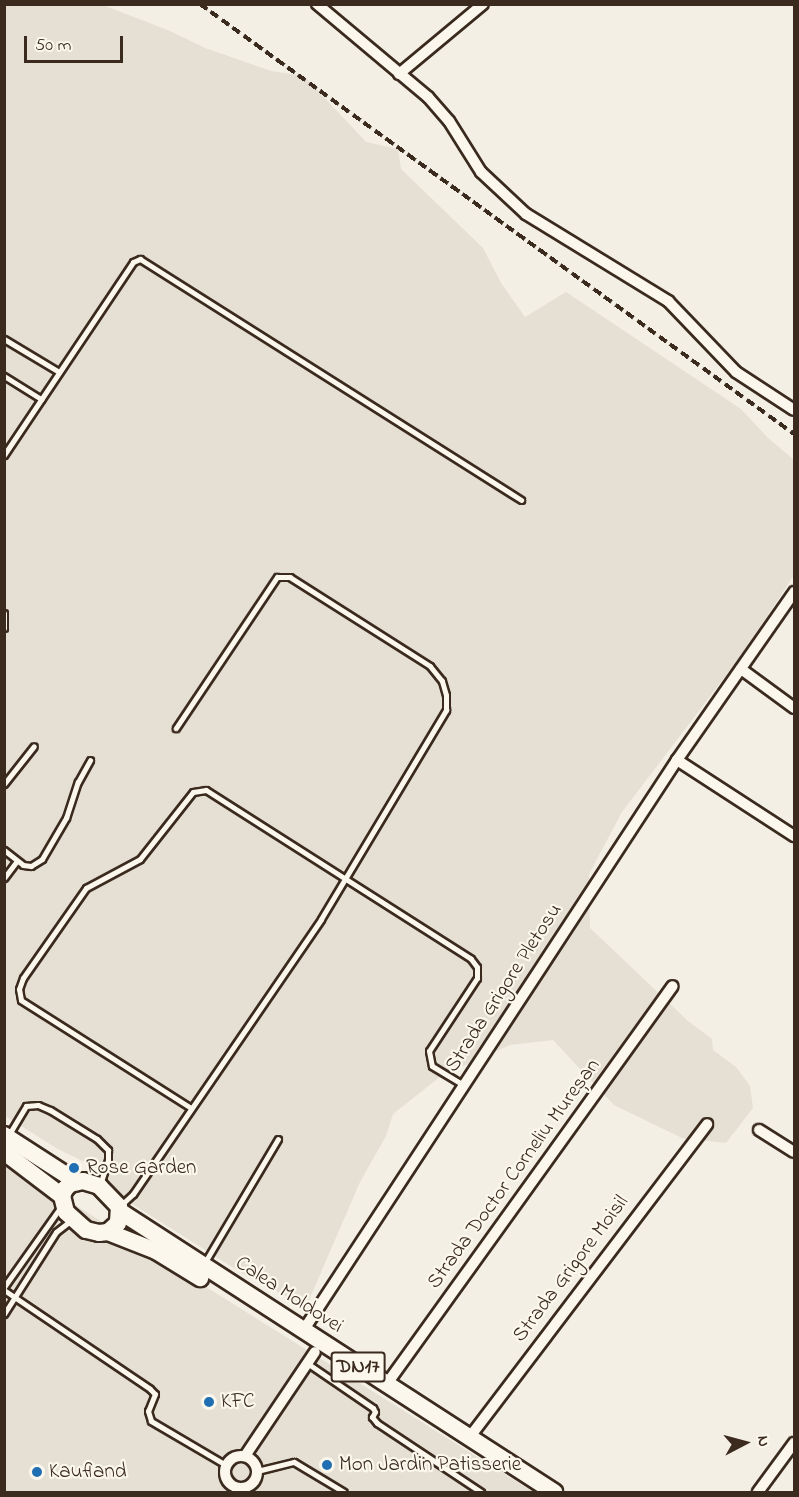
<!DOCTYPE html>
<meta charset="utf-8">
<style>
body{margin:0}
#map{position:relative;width:799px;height:1497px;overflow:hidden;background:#f3efe4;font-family:"Indie Flower",sans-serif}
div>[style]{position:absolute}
.built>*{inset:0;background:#e5dfd4}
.roads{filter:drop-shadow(2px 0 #3b2a1e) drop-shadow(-2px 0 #3b2a1e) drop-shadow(0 2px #3b2a1e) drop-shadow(0 -2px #3b2a1e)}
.service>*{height:5px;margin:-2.5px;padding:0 2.5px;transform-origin:2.5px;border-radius:2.5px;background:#fbf7ec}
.minor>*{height:10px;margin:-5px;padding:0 5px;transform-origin:5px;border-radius:5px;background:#fbf7ec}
.minor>.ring{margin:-5px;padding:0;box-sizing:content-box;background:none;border:10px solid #fbf7ec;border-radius:50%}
.primary>*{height:16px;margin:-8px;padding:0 8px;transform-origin:8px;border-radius:8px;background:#fbf7ec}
.rail>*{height:4px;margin-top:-2px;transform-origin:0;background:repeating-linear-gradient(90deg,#3b2a1e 0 9px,transparent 0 13.5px)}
.dots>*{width:16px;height:16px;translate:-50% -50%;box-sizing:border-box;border:3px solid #fbf7ec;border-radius:50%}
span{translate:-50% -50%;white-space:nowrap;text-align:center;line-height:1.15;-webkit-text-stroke:4.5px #fbf7ec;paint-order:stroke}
.shield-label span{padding:2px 4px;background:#fbf7ec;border:2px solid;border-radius:4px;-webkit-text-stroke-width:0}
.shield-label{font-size:20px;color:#3b2a1e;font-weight:700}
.street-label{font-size:21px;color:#3b2a1e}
.poi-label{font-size:21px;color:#3b2a1e}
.left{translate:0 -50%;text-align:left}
.frame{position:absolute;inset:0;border:6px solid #3b2a1e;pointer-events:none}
.north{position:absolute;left:715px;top:1413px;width:60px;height:60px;-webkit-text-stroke:4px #fbf7ec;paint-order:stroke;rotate:84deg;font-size:16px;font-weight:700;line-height:24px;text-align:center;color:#3b2a1e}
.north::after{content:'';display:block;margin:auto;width:21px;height:27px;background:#3b2a1e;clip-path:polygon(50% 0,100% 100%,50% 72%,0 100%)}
.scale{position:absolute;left:24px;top:36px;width:99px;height:27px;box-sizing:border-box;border:3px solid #3b2a1e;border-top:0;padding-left:8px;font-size:18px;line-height:21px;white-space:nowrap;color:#3b2a1e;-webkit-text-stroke:4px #fbf7ec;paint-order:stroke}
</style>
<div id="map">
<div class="built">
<div style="clip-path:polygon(5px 5px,103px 5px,170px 31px,205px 48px,271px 71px,304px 76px,366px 142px,398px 149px,401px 169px,483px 248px,501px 283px,525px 317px,566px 292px,741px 409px,767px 437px,794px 460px,794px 575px,743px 653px,622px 812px,589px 874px,590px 928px,688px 1021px,712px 1039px,713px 1050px,736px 1067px,750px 1086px,753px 1108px,726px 1143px,682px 1138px,614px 1105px,553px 1040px,510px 1045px,441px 1076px,393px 1114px,386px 1136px,360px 1182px,306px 1307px,245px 1275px,118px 1195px,95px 1167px,58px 1149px,5px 1116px)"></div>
<div style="clip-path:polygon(5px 1161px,533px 1492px,5px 1492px)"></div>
</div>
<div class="roads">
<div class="service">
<div style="left:4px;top:339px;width:64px;rotate:31deg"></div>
<div style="left:4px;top:376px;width:44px;rotate:31.9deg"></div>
<div style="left:4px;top:455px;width:232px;rotate:-56.2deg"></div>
<div style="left:133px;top:262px;width:8px;rotate:-23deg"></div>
<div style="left:140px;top:259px;width:451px;rotate:32.3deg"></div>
<div style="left:4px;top:613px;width:15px;rotate:90deg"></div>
<div style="left:4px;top:784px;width:48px;rotate:-51.7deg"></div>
<div style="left:4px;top:850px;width:24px;rotate:38deg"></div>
<div style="left:23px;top:865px;width:8px;rotate:7deg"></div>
<div style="left:31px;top:866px;width:13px;rotate:-32deg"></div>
<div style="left:42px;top:859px;width:48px;rotate:-59.7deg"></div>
<div style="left:66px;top:818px;width:38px;rotate:-72deg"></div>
<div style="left:78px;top:782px;width:25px;rotate:-61deg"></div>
<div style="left:4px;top:878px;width:21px;rotate:-53deg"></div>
<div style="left:191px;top:1108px;width:201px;rotate:-147.6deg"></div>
<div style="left:21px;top:1000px;width:11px;rotate:-100deg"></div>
<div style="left:19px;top:989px;width:12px;rotate:-70deg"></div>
<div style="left:23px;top:978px;width:110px;rotate:-55deg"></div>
<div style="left:86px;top:888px;width:61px;rotate:-28.2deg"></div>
<div style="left:140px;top:859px;width:85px;rotate:-51.7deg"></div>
<div style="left:193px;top:792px;width:13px;rotate:-9deg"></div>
<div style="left:206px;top:790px;width:314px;rotate:32.5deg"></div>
<div style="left:471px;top:959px;width:10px;rotate:53deg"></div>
<div style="left:477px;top:967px;width:11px;rotate:90deg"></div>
<div style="left:477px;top:978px;width:87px;rotate:123.3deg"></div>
<div style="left:429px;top:1051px;width:15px;rotate:79deg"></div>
<div style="left:432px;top:1066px;width:37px;rotate:31deg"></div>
<div style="left:8px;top:1136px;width:35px;rotate:-59deg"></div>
<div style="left:26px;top:1106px;width:12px;rotate:-5deg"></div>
<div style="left:38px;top:1105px;width:13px;rotate:23deg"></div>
<div style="left:50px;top:1110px;width:55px;rotate:31.7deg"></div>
<div style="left:97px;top:1139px;width:16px;rotate:45deg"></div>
<div style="left:108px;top:1150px;width:10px;rotate:90deg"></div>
<div style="left:108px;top:1160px;width:26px;rotate:108deg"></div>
<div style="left:120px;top:1206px;width:18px;rotate:-43deg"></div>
<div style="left:133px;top:1194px;width:333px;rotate:-55.6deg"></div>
<div style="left:321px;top:919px;width:244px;rotate:-59.1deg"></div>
<div style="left:446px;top:710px;width:15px;rotate:-90deg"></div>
<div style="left:446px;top:695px;width:15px;rotate:-106deg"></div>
<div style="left:442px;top:681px;width:19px;rotate:-129deg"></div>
<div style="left:430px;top:666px;width:166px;rotate:-147.6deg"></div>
<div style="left:290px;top:577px;width:13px;rotate:180deg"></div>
<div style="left:277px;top:577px;width:182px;rotate:123.8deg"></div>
<div style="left:205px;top:1262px;width:143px;rotate:-59.3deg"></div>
<div style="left:4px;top:1287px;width:97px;rotate:-54.7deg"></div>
<div style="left:4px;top:1290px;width:176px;rotate:34.1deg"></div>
<div style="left:150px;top:1389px;width:7px;rotate:45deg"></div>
<div style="left:155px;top:1394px;width:18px;rotate:112deg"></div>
<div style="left:148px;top:1411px;width:10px;rotate:73deg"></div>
<div style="left:151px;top:1421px;width:87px;rotate:30.4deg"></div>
<div style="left:4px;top:1314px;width:97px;rotate:-57.6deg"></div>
<div style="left:56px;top:1232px;width:18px;rotate:-38deg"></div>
<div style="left:307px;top:1363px;width:80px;rotate:34.3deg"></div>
<div style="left:373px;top:1408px;width:4px;rotate:63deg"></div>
<div style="left:375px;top:1412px;width:6px;rotate:121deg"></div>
<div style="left:372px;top:1417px;width:8px;rotate:50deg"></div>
<div style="left:377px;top:1423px;width:125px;rotate:33.6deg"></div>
<div style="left:257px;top:1471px;width:38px;rotate:-14deg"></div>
<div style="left:294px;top:1462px;width:58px;rotate:31deg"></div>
</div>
<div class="minor">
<div style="left:317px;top:4px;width:145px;rotate:40deg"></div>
<div style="left:428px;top:97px;width:32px;rotate:49deg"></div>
<div style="left:449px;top:121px;width:60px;rotate:57.9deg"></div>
<div style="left:481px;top:172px;width:62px;rotate:43deg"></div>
<div style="left:526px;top:214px;width:167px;rotate:31.5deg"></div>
<div style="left:668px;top:301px;width:98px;rotate:46.2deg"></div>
<div style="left:736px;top:372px;width:69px;rotate:33.2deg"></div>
<div style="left:399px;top:74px;width:109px;rotate:-39.8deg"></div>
<div style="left:741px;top:669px;width:66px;rotate:36.3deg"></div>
<div style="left:677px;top:760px;width:140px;rotate:33deg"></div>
<div style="left:759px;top:1130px;width:41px;rotate:32.2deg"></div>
<div style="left:303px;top:1331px;width:683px;rotate:-56.78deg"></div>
<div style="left:677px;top:760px;width:205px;rotate:-55.1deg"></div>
<div style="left:386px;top:1385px;width:491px;rotate:-54.3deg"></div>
<div style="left:469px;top:1438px;width:394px;rotate:-52.8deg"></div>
<div class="ring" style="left:225px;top:1456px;width:22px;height:22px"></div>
<div style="left:245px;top:1456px;width:125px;rotate:-56.1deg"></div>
<div style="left:758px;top:1492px;width:61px;rotate:-53.7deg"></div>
</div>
<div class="primary">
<div style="left:4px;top:1135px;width:87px;rotate:32.8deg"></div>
<div style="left:4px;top:1152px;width:73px;rotate:37.2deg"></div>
<div style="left:83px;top:1181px;width:17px;rotate:17deg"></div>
<div style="left:99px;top:1186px;width:29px;rotate:46deg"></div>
<div style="left:119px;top:1207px;width:16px;rotate:94deg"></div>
<div style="left:118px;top:1223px;width:13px;rotate:138deg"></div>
<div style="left:108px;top:1232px;width:9px;rotate:174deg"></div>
<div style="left:99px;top:1233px;width:13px;rotate:-167deg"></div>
<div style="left:86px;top:1230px;width:27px;rotate:-138deg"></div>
<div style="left:66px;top:1212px;width:16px;rotate:-104deg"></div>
<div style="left:62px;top:1196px;width:8px;rotate:-67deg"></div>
<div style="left:65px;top:1189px;width:7px;rotate:-45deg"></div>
<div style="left:70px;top:1184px;width:13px;rotate:-13deg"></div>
<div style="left:121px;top:1212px;width:516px;rotate:32.89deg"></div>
<div style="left:108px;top:1232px;width:52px;rotate:21.6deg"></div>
<div style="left:156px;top:1251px;width:52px;rotate:31.5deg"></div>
</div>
</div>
<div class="rail">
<div style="left:200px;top:4px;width:733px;rotate:35.9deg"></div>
</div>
<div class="dots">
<div style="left:74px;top:1168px;background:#1f6fb2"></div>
<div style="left:209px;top:1402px;background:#1f6fb2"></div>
<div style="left:327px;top:1465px;background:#1f6fb2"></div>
<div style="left:37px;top:1472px;background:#1f6fb2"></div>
</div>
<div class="shield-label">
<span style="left:358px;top:1367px">DN17</span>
</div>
<div class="street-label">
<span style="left:504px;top:988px;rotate:-57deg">Strada Grigore Pletosu</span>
<span style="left:514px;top:1174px;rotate:-54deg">Strada Doctor Corneliu Mureșan</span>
<span style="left:571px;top:1269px;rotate:-53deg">Strada Grigore Moisil</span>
<span style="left:289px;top:1295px;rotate:33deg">Calea Moldovei</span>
</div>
<div class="poi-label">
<span class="left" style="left:86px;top:1168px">Rose Garden</span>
<span class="left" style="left:221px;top:1402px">KFC</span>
<span class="left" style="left:339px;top:1465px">Mon Jardin Patisserie</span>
<span class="left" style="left:49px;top:1472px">Kaufland</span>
</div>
<div class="frame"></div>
<div class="north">N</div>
<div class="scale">50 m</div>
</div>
